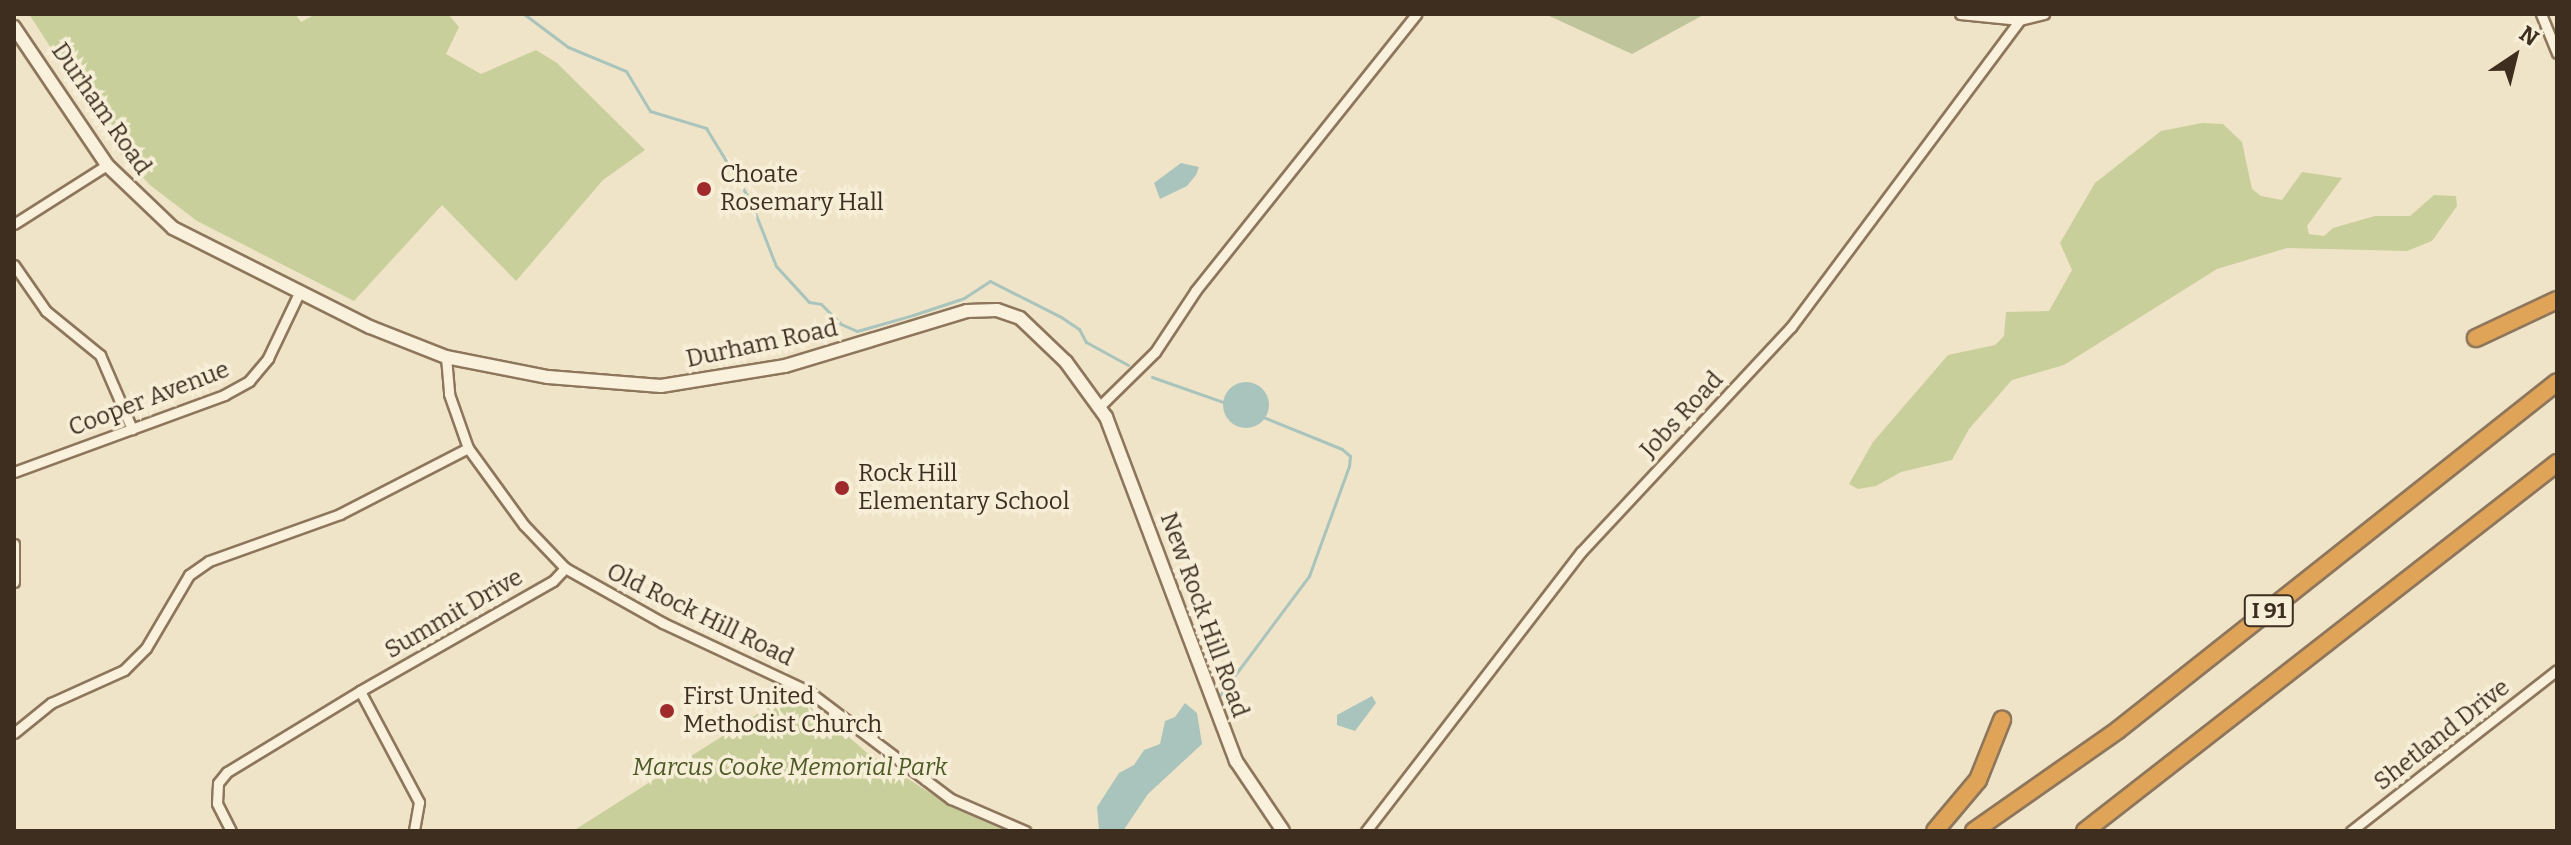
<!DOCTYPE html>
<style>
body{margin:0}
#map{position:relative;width:2571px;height:845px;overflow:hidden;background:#f0e4c8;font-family:Bitter,serif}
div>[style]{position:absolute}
.green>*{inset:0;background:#c9cf9b}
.cemetery>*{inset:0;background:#bfc49a}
.water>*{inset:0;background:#a9c4bc}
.round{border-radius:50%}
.stream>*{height:3px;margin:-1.5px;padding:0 1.5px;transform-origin:1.5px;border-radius:1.5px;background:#a9c4bc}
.roads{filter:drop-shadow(2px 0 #8d765c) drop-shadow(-2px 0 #8d765c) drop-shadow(0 2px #8d765c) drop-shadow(0 -2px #8d765c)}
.minor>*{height:9px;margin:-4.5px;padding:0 4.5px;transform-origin:4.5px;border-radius:4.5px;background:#faf1dc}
.secondary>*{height:12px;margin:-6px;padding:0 6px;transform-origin:6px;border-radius:6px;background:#faf1dc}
.motorway>*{height:16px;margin:-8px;padding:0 8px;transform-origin:8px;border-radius:8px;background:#e0a458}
.dots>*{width:22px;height:22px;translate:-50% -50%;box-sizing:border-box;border:4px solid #f7eed8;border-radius:50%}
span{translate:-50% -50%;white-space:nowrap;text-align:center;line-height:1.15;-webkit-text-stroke:7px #f7eed8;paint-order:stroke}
.shield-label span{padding:2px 6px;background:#f7eed8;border:2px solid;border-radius:6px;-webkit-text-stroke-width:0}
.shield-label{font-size:22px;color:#3d2e20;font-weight:700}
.street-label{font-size:24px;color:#3d2e20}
.poi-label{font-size:24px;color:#3d2e20}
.left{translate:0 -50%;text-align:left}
.park-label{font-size:24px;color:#4d5a26;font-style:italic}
.frame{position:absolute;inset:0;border:16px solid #3d2e20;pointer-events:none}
.north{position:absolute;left:2475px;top:16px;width:80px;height:80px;-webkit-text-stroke:6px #f7eed8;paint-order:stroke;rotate:35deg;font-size:22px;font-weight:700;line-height:32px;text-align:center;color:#3d2e20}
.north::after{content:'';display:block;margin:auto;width:28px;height:36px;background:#3d2e20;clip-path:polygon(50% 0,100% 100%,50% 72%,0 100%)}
</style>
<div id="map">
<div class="green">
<div style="clip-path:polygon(29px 14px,295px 14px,301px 22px,316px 14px,448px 14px,459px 27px,446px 54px,481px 74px,536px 50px,557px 63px,645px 150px,603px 180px,516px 281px,442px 205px,354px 301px,197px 221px,150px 185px,117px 150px)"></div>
<div style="clip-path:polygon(2202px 123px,2223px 124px,2242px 142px,2252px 189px,2261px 196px,2282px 200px,2302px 172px,2342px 178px,2307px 226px,2309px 234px,2324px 236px,2333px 228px,2375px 216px,2410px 216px,2434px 195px,2456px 196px,2457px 206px,2432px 241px,2407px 251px,2287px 248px,2217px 269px,2064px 365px,2012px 380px,1969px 429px,1952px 460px,1901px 472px,1876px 486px,1858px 489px,1849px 484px,1873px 442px,1948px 355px,1995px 345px,2004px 336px,2006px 312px,2049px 311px,2072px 270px,2060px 243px,2095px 183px,2161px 131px)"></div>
<div style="clip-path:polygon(795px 690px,866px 752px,952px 807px,1009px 831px,573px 831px)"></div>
</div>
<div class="cemetery">
<div style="clip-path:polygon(1545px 14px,1705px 14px,1632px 54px)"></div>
</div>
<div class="water">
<div style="clip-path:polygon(1181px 163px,1199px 167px,1196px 175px,1187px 186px,1160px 199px,1154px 183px)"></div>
<div class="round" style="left:1223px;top:382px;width:46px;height:46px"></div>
<div style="clip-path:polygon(1372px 696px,1376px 703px,1355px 731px,1337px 725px,1337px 715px)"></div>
<div style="clip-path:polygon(1185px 703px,1197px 713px,1202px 744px,1148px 794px,1123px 831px,1099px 830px,1097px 807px,1119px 773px,1134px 765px,1144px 750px,1160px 744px,1165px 721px,1175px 717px)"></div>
</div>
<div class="stream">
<div style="left:524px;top:14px;width:55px;rotate:36.9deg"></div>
<div style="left:568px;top:47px;width:63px;rotate:22.5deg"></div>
<div style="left:626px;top:71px;width:47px;rotate:59deg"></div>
<div style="left:650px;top:111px;width:59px;rotate:16.9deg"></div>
<div style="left:706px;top:128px;width:84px;rotate:58.6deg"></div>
<div style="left:750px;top:200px;width:71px;rotate:68.5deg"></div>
<div style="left:776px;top:266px;width:49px;rotate:47.5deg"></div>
<div style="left:809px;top:302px;width:12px;rotate:9deg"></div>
<div style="left:821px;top:304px;width:28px;rotate:45deg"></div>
<div style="left:841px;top:324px;width:17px;rotate:24deg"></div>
<div style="left:857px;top:331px;width:58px;rotate:-15.9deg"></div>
<div style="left:913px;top:315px;width:54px;rotate:-18.4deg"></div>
<div style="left:964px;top:298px;width:31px;rotate:-33deg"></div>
<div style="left:990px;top:281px;width:80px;rotate:26.9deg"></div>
<div style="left:1061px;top:317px;width:22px;rotate:34deg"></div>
<div style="left:1079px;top:329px;width:15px;rotate:62deg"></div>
<div style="left:1086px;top:342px;width:48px;rotate:28.7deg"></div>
<div style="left:1152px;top:377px;width:78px;rotate:19.4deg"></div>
<div style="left:1220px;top:695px;width:149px;rotate:-53.2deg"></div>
<div style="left:1309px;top:576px;width:117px;rotate:-70deg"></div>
<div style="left:1349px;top:466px;width:10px;rotate:-84deg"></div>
<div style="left:1350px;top:456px;width:11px;rotate:-139deg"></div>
<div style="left:1342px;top:449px;width:85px;rotate:-157.9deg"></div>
</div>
<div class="roads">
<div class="minor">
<div style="left:1960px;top:14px;width:60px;rotate:5.7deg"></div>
<div style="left:2020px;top:20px;width:25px;rotate:-14deg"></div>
<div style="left:2541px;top:14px;width:42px;rotate:67.7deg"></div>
<div style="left:14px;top:224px;width:110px;rotate:-32.4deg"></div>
<div style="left:14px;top:265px;width:56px;rotate:55.2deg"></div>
<div style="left:46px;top:311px;width:70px;rotate:39.2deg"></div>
<div style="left:100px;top:355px;width:81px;rotate:66.6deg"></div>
<div style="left:446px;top:357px;width:37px;rotate:85deg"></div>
<div style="left:449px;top:394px;width:57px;rotate:70.6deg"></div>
<div style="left:468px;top:448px;width:95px;rotate:54deg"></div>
<div style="left:524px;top:525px;width:59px;rotate:46.4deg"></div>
<div style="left:565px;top:568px;width:112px;rotate:29.3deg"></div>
<div style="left:663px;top:623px;width:160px;rotate:25.1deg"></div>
<div style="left:808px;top:691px;width:179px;rotate:37.1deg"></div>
<div style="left:951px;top:799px;width:81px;rotate:23.4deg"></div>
<div style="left:1100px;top:406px;width:77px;rotate:-44.5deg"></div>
<div style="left:1155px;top:352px;width:74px;rotate:-56.5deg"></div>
<div style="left:1196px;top:290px;width:353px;rotate:-51.4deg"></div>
<div style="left:14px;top:472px;width:224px;rotate:-20.1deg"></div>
<div style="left:224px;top:395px;width:29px;rotate:-29deg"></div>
<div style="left:249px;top:381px;width:30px;rotate:-50deg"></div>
<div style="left:268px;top:358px;width:72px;rotate:-64.5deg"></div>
<div style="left:14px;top:544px;width:38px;rotate:90deg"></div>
<div style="left:360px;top:691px;width:222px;rotate:-29.7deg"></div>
<div style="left:553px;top:581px;width:18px;rotate:-47deg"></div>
<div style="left:14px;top:733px;width:48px;rotate:-39deg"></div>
<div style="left:51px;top:703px;width:80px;rotate:-24.3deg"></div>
<div style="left:124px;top:670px;width:31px;rotate:-45deg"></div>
<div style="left:146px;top:648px;width:85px;rotate:-59.5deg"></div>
<div style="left:189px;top:575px;width:24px;rotate:-35deg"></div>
<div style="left:209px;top:561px;width:139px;rotate:-19.7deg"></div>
<div style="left:340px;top:514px;width:144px;rotate:-27.3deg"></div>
<div style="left:231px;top:831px;width:31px;rotate:-117deg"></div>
<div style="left:217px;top:803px;width:20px;rotate:-87deg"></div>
<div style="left:218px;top:783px;width:14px;rotate:-51deg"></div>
<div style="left:227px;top:772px;width:156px;rotate:-31.3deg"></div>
<div style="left:360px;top:691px;width:126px;rotate:62deg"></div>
<div style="left:419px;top:802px;width:29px;rotate:100deg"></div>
<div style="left:1366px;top:831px;width:352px;rotate:-52.4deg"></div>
<div style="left:1581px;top:552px;width:308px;rotate:-47deg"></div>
<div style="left:1791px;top:327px;width:383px;rotate:-53.3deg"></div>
<div style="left:2351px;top:831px;width:261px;rotate:-38deg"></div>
</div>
<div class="secondary">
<div style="left:14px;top:27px;width:166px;rotate:56deg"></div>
<div style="left:107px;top:165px;width:91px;rotate:43.7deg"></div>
<div style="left:173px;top:228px;width:220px;rotate:26.7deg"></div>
<div style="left:370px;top:327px;width:82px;rotate:21.5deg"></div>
<div style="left:446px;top:357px;width:104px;rotate:11.1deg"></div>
<div style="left:548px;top:377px;width:113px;rotate:4.6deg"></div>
<div style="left:661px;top:386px;width:126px;rotate:-9.2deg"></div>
<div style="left:785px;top:366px;width:190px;rotate:-16.8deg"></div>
<div style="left:967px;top:311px;width:30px;rotate:-2deg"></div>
<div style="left:997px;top:310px;width:24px;rotate:19deg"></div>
<div style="left:1020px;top:318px;width:64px;rotate:43.7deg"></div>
<div style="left:1066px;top:362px;width:68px;rotate:54deg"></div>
<div style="left:1106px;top:417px;width:368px;rotate:69.3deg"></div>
<div style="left:1236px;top:761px;width:84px;rotate:56.1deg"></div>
</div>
<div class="motorway">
<div style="left:2476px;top:338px;width:89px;rotate:-25.1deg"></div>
<div style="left:1935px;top:831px;width:67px;rotate:-49.9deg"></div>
<div style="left:1978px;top:780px;width:65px;rotate:-68.2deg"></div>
<div style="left:1974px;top:831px;width:176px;rotate:-35deg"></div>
<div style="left:2118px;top:730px;width:560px;rotate:-38.4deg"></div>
<div style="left:2085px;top:831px;width:599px;rotate:-37.94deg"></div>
</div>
</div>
<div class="dots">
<div style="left:704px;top:189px;background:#9e2a2b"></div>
<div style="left:842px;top:488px;background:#9e2a2b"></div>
<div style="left:667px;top:711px;background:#9e2a2b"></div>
</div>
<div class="shield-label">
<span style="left:2269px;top:611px">I 91</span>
</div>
<div class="street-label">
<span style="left:101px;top:109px;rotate:55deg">Durham Road</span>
<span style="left:762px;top:344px;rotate:-12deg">Durham Road</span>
<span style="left:149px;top:399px;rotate:-21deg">Cooper Avenue</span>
<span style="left:1682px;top:415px;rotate:-47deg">Jobs Road</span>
<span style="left:454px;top:614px;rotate:-30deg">Summit Drive</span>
<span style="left:700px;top:615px;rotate:26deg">Old Rock Hill Road</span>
<span style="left:1204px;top:615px;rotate:70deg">New Rock Hill Road</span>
<span style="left:2442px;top:735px;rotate:-38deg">Shetland Drive</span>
</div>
<div class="poi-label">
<span class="left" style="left:720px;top:189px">Choate<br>Rosemary Hall</span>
<span class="left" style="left:858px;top:488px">Rock Hill<br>Elementary School</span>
<span class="left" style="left:683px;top:711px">First United<br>Methodist Church</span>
</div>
<div class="park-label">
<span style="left:790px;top:768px">Marcus Cooke Memorial Park</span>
</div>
<div class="frame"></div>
<div class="north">N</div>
</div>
